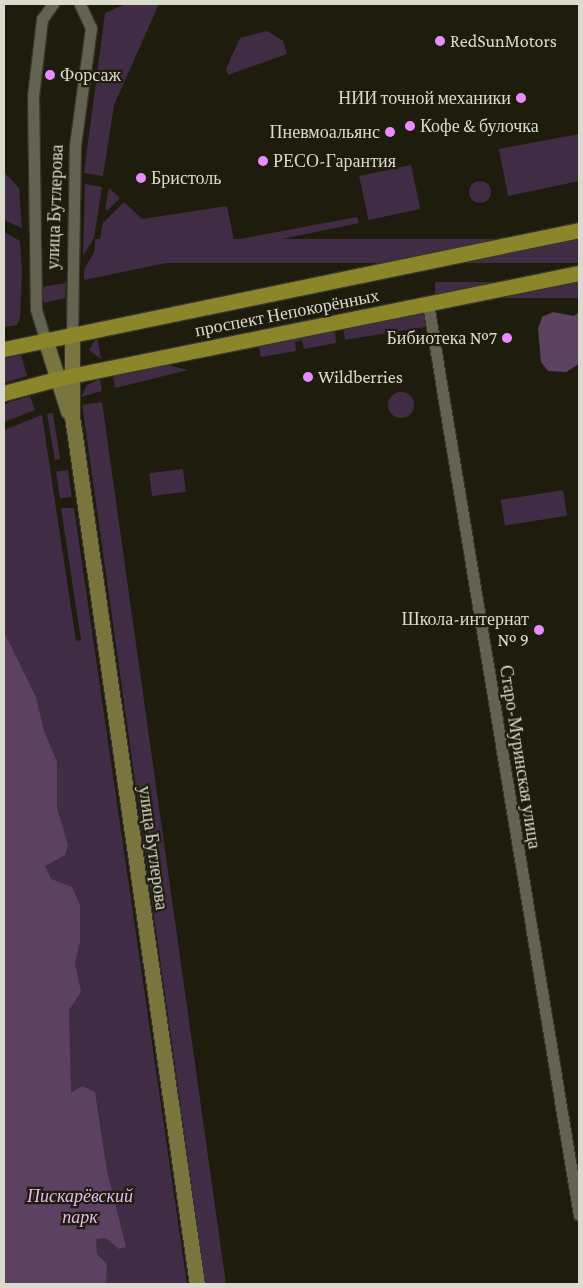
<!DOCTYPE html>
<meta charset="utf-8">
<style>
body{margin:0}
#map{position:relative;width:583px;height:1288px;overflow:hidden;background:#1e1d0d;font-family:"Crimson Pro",serif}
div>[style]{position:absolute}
.green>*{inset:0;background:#412c46;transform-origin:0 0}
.round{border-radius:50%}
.forest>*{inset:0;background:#5c4162}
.roads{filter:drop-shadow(1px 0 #36352e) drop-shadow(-1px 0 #36352e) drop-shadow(0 1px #36352e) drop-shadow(0 -1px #36352e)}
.street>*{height:11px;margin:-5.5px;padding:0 5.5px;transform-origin:5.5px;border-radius:5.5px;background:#646351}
.secondary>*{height:15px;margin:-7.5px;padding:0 7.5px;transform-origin:7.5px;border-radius:7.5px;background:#78753e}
.primary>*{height:15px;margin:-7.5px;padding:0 7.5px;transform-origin:7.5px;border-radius:7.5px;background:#8c862b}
.dots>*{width:14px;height:14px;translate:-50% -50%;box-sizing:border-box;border:2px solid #1e1d0d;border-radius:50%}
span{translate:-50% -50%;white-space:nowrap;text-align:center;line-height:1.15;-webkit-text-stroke:4.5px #1e1d0d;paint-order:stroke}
.poi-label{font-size:18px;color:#dadacf}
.left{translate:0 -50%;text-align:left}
.right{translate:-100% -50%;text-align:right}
.street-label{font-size:18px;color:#dadacf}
.park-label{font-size:18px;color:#e6b7f1;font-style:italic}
.frame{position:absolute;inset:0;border:5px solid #dadacf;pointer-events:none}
</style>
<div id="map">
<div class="green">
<div style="clip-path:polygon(126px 4px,159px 4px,114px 105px,103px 176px,84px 173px,105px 13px)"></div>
<div style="clip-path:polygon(267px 31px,283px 41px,287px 54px,228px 75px,226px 69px,240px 38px)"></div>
<div style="clip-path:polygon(579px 134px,579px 181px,508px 196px,499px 149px)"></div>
<div style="left:411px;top:165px;width:45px;height:53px;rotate:78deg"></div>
<div style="clip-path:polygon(4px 172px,19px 188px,22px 228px,4px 220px)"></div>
<div class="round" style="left:469px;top:181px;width:22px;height:22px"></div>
<div style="clip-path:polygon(85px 184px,102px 187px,94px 238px,83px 256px)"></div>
<div style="clip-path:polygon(109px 188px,120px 198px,107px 211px,105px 209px)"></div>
<div style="clip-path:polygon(124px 202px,142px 219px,227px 206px,234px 240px,357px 217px,359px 223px,84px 280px,84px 270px,99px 243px,103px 223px)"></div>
<div style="clip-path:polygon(4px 232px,20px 241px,22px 274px,20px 318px,17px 325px,4px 327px)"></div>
<div style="left:579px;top:239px;width:24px;height:484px;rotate:90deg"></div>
<div style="left:579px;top:282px;width:16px;height:144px;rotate:90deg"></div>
<div style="clip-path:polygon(66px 283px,65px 298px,44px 303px,41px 287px)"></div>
<div style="left:425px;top:314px;width:13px;height:83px;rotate:81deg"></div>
<div style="clip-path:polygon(335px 331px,336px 343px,304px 349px,302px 340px,295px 342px,296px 351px,261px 357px,259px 347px)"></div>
<div style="clip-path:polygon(97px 337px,101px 359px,89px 350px)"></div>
<div style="clip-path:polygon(21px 354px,27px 376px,4px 383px,4px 359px)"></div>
<div style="clip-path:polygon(167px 365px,188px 370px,115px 388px,113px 376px)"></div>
<div style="clip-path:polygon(100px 379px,102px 391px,81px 397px,87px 385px)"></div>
<div class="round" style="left:388px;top:392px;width:26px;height:26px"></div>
<div style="clip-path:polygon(30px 396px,35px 410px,4px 422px,4px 404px)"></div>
<div style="left:102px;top:402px;width:891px;height:20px;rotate:82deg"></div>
<div style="clip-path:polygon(53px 413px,60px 459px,55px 460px,47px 414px)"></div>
<div style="clip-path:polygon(42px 415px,76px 641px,81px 640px,61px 508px,74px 508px,187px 1284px,4px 1284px,4px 430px)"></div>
<div style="left:183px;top:469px;width:23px;height:34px;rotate:83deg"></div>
<div style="left:68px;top:470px;width:27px;height:12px;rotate:82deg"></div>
<div style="left:563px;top:490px;width:26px;height:63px;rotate:81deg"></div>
</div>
<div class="forest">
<div style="clip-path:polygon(553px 312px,574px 316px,579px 312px,579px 364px,566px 372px,548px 371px,541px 362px,538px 329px,542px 317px)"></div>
<div style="clip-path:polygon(4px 632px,36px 697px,44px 731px,57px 762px,57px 808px,68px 845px,65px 855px,45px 866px,51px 879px,72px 887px,80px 905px,80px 942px,75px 963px,81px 992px,69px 1010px,71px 1093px,82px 1086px,95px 1092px,107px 1171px,126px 1247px,119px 1249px,106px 1238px,96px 1239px,97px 1254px,107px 1264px,106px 1284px,4px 1284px)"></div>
</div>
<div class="roads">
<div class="street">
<div style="left:428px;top:304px;width:923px;rotate:80.59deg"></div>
<div style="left:72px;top:333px;width:188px;rotate:-89.1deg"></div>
<div style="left:75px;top:145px;width:118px;rotate:-82.2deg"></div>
<div style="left:91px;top:28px;width:26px;rotate:-115deg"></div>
<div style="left:45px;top:339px;width:31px;rotate:-107deg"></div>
<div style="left:36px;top:309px;width:213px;rotate:-90.8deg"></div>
<div style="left:33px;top:96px;width:78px;rotate:-83.3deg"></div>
<div style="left:42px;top:19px;width:19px;rotate:-54deg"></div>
</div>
<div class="secondary">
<div style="left:72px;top:333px;width:83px;rotate:90deg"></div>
<div style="left:72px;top:416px;width:877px;rotate:81.81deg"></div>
<div style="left:45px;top:339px;width:76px;rotate:72.3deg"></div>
</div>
<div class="primary">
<div style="left:4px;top:349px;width:587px;rotate:-11.69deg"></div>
<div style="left:4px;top:393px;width:58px;rotate:-15deg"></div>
<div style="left:60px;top:378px;width:530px;rotate:-11.44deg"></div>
</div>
</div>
<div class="dots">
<div style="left:440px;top:41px;background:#e98dfe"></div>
<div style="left:50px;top:75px;background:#e98dfe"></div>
<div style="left:521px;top:98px;background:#e98dfe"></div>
<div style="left:410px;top:126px;background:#e98dfe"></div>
<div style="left:390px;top:132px;background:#e98dfe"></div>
<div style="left:263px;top:161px;background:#e98dfe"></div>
<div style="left:141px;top:178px;background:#e98dfe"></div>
<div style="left:507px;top:338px;background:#e98dfe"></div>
<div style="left:308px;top:377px;background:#e98dfe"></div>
<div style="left:539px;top:630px;background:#e98dfe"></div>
</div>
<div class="poi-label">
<span class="left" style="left:450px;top:41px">RedSunMotors</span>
<span class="left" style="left:60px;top:75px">Форсаж</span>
<span class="right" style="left:511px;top:98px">НИИ точной механики</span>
<span class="left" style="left:420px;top:126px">Кофе &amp; булочка</span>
<span class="right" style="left:380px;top:132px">Пневмоальянс</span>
<span class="left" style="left:273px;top:161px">РЕСО-Гарантия</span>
<span class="left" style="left:151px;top:178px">Бристоль</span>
<span class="right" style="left:497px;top:338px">Бибиотека №7</span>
<span class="left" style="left:318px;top:377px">Wildberries</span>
<span class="right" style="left:529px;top:630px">Школа-интернат<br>№ 9</span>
</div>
<div class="street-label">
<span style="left:55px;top:207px;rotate:-88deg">улица Бутлерова</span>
<span style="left:287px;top:313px;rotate:-11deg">проспект Непокорённых</span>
<span style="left:520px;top:757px;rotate:81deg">Старо-Муринская улица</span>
<span style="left:153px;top:848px;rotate:82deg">улица Бутлерова</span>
</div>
<div class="park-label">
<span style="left:80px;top:1207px">Пискарёвский<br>парк</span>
</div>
<div class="frame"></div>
</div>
